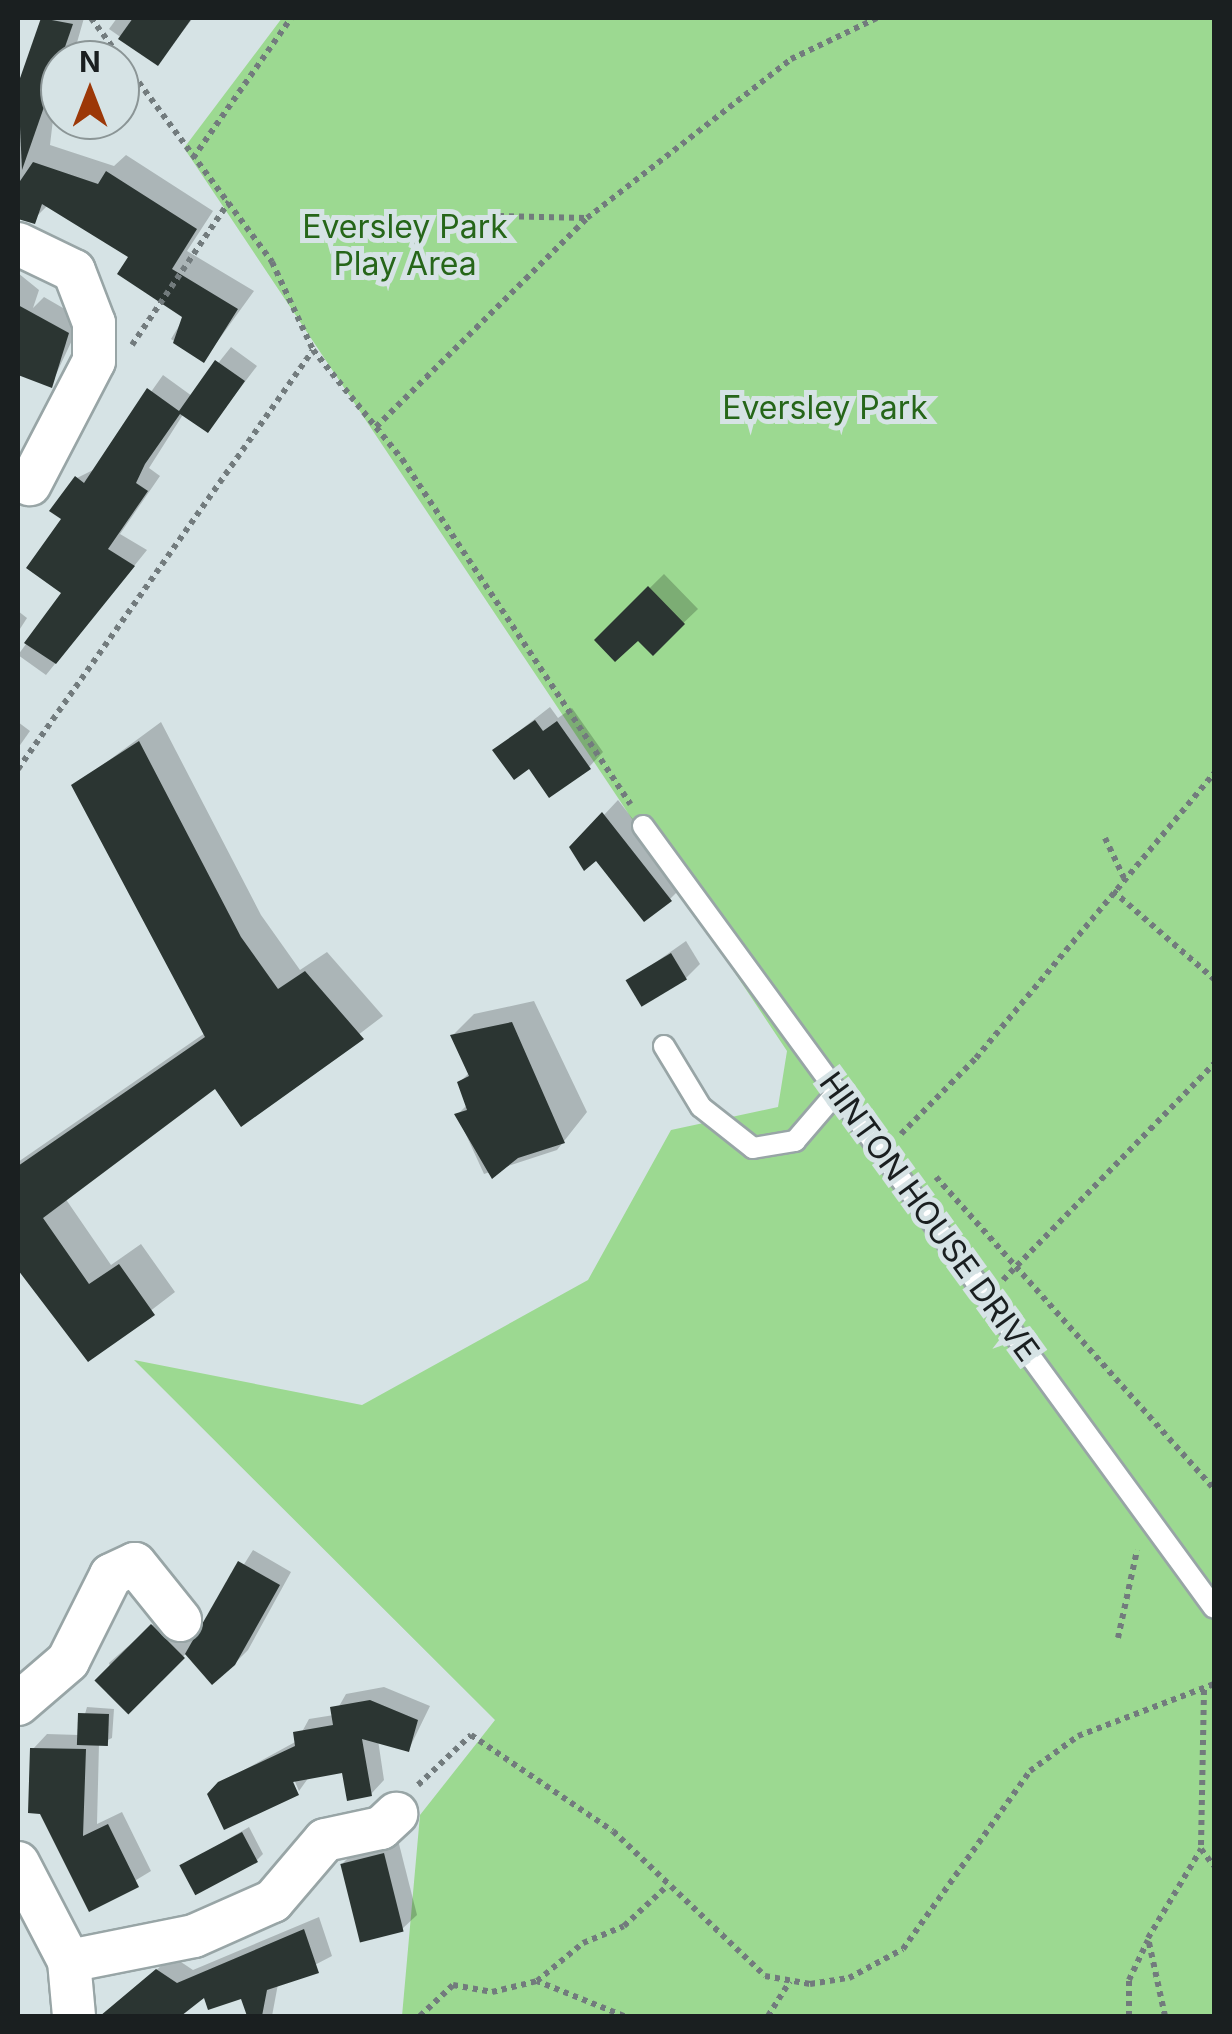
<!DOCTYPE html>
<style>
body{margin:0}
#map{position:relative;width:1232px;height:2034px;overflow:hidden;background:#d6e3e5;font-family:Inter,sans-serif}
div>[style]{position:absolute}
.green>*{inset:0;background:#9cd991}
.shadow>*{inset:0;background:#0003}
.building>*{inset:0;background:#2b3532;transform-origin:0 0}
.path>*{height:6px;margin-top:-3px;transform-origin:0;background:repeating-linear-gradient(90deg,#727b7d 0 5px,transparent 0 10px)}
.roads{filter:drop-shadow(2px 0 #98a5a6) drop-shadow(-2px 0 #98a5a6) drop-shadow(0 2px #98a5a6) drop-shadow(0 -2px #98a5a6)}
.lane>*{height:20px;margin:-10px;padding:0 10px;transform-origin:10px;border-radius:10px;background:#fff}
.street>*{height:42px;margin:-21px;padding:0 21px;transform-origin:21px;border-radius:21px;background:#fff}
span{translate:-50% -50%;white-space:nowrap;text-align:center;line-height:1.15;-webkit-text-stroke:10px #d6e3e5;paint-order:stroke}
.park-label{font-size:32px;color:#266619}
.street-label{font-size:32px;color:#1a1f20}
.frame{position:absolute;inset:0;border:20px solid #1a1f20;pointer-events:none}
.north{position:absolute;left:40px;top:40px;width:100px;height:100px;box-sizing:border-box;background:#d6e3e5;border:2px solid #8b9596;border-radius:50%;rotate:0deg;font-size:28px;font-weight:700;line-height:40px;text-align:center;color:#1a1f20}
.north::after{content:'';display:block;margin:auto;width:35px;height:45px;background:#9c3808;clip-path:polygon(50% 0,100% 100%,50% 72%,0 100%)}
</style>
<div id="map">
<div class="green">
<div style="clip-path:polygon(282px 18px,1214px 18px,1214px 2016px,402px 2016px,420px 1815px,495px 1720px,134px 1360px,362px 1405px,588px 1280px,671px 1130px,778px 1107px,787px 1051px,184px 148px)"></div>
</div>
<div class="shadow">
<div style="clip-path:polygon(44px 18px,84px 18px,72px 60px,60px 60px,50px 145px,114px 166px,126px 155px,213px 211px,187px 251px,254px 291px,204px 360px,171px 339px,185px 316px,131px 256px,48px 205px,36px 217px,18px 211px,18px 84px)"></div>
<div style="clip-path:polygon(117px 18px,193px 18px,158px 63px,109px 29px)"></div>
<div style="clip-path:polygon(18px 273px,39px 290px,33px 308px,44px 297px,82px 319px,51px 385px,18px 373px,28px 316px,18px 327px)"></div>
<div style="clip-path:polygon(231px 347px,257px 366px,208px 430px,184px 413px,149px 468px,160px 476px,120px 534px,147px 550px,46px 675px,18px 655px,64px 592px,64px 518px,77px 478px,97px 468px,163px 375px,192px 396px)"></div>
<div style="clip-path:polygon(664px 574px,698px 609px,653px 652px,638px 637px,597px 640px)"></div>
<div style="clip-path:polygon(18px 611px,27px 618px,18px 632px)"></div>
<div style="clip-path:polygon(550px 707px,558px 718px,572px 708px,603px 752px,589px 767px,495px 750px)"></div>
<div style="clip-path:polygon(18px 722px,30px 731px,18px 748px)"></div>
<div style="clip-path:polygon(161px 722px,261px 915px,300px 970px,327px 952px,383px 1016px,241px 1124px,216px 1085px,65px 1198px,111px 1265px,141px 1244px,175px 1292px,89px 1358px,18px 1269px,18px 1162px,205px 1033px,74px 786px)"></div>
<div style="clip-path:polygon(618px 800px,684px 885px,670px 899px,573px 848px)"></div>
<div style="clip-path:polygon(686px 941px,700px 964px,686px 978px,629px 981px)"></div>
<div style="clip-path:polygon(534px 1001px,587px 1112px,557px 1150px,484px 1174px,457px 1115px,467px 1105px,459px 1083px,470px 1072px,453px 1035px,474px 1014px)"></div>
<div style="clip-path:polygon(253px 1550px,291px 1572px,248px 1650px,234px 1664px,187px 1653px,123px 1709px,109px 1663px,167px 1612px,196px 1641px)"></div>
<div style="clip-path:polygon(384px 1687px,430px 1706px,409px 1749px,378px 1740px,384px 1780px,371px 1794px,344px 1770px,309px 1777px,299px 1791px,290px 1770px,297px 1793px,224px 1781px,297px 1741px,309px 1719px,334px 1715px,346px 1694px)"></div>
<div style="clip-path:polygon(87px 1707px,114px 1709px,112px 1738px,99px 1744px,97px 1824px,122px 1812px,151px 1871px,90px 1908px,33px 1749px,47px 1734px,79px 1735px)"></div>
<div style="clip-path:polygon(249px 1827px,263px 1854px,257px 1860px,182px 1866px)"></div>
<div style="clip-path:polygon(398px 1840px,417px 1915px,402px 1929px,343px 1863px,357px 1849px)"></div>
<div style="clip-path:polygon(319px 1917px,332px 1956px,278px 1984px,272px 2016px,250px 2016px,242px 1996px,205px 1993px,177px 2016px,112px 2010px,172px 1956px,193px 1970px)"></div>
</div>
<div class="building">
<div style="clip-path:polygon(41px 18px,73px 24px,22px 170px,18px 84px)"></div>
<div style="clip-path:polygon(133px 18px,192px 18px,158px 66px,118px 39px)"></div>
<div style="clip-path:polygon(33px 162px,98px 184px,106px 171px,197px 229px,172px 269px,238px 309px,204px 363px,173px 343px,182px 317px,117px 274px,128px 257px,42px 204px,35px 224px,18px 219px,18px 184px)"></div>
<div style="clip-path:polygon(18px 305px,69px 333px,52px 388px,18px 375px)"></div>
<div style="clip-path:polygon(215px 360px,245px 381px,208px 433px,180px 414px,145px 464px,136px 483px,148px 491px,108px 549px,135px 566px,56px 664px,24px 643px,61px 593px,26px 568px,61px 519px,49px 511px,75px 476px,84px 483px,147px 388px,179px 411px)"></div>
<div style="clip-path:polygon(648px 586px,685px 624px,653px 656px,638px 641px,615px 662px,594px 640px)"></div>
<div style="clip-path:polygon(535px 720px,543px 731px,557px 721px,591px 769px,549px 798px,529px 769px,514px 780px,492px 750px)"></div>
<div style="clip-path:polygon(139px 741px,241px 937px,278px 989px,305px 971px,364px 1039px,241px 1127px,215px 1089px,43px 1218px,89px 1284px,119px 1264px,155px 1315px,88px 1362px,18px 1270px,18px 1166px,205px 1037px,71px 785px)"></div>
<div style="clip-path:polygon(602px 812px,672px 901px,644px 922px,596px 861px,584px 871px,569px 847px)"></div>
<div style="left:671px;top:953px;width:31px;height:53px;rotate:59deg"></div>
<div style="clip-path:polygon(512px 1022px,565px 1143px,518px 1158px,492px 1179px,454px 1114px,467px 1110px,457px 1082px,469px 1076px,450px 1035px)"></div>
<div style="clip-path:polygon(238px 1561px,280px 1585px,235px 1665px,212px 1685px,185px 1654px)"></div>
<div style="left:151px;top:1624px;width:48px;height:80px;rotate:45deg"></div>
<div style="clip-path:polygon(370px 1700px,418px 1720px,409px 1752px,362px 1739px,372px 1796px,347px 1801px,342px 1773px,293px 1782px,299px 1795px,224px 1830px,207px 1794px,218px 1782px,295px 1746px,293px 1732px,333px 1725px,330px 1707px)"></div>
<div style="left:78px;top:1713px;width:31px;height:32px;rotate:2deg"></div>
<div style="clip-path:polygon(30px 1748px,86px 1749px,83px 1836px,108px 1824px,139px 1887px,89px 1912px,40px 1814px,28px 1813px)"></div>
<div style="left:242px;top:1832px;width:34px;height:71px;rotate:62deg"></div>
<div style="left:384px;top:1853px;width:81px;height:45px;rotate:76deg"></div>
<div style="clip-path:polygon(304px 1929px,319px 1973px,267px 1990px,262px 2016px,247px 2016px,241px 1999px,208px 2010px,204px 1998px,181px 2016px,100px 2016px,156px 1969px,177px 1983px)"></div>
</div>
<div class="path">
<div style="left:91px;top:18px;width:304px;rotate:53.4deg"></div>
<div style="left:272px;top:262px;width:97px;rotate:65deg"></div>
<div style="left:313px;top:350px;width:141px;rotate:50.8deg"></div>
<div style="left:402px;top:459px;width:414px;rotate:56.5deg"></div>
<div style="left:193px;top:158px;width:171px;rotate:-55deg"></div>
<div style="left:499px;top:216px;width:88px;rotate:1.3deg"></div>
<div style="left:132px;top:345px;width:173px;rotate:-55.9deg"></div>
<div style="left:376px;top:427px;width:297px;rotate:-44.7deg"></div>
<div style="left:587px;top:218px;width:259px;rotate:-37.9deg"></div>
<div style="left:791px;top:59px;width:95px;rotate:-25.5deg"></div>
<div style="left:18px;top:769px;width:512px;rotate:-54.85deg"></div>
<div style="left:1105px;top:838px;width:44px;rotate:64.6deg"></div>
<div style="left:1113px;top:891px;width:134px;rotate:41.1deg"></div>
<div style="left:901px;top:1134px;width:107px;rotate:-45.4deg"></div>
<div style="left:976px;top:1058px;width:371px;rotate:-50.1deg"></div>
<div style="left:936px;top:1177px;width:418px;rotate:48.3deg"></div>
<div style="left:1003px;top:1280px;width:302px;rotate:-45.7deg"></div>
<div style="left:1118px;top:1638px;width:90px;rotate:-77.8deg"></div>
<div style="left:1204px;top:1690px;width:159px;rotate:91.1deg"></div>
<div style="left:1201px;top:1849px;width:21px;rotate:53deg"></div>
<div style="left:418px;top:1785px;width:73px;rotate:-43.3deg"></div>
<div style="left:471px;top:1735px;width:171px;rotate:34.1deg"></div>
<div style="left:613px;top:1831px;width:210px;rotate:43.6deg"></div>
<div style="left:765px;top:1976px;width:46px;rotate:10.1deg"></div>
<div style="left:810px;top:1984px;width:39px;rotate:-9deg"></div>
<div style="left:849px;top:1978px;width:61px;rotate:-28.2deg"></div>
<div style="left:903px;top:1949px;width:219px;rotate:-54.5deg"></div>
<div style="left:1030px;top:1771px;width:59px;rotate:-36.1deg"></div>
<div style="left:1078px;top:1736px;width:146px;rotate:-20.9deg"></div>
<div style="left:420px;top:2016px;width:45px;rotate:-43.2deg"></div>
<div style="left:453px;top:1985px;width:40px;rotate:10deg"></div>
<div style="left:492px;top:1992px;width:46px;rotate:-13.7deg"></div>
<div style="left:624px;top:2016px;width:94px;rotate:-158.1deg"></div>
<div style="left:537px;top:1981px;width:60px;rotate:-39.6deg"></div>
<div style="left:583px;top:1943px;width:44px;rotate:-22.5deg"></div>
<div style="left:624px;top:1926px;width:59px;rotate:-42.9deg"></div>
<div style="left:768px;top:2016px;width:41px;rotate:-57.8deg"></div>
<div style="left:1129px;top:2016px;width:36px;rotate:-90deg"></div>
<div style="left:1129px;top:1980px;width:44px;rotate:-64.6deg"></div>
<div style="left:1165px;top:2016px;width:80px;rotate:-102.3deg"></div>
<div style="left:1148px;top:1938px;width:104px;rotate:-59.2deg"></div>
</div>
<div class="roads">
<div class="lane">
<div style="left:643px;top:826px;width:968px;rotate:53.86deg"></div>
<div style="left:664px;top:1046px;width:71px;rotate:58.8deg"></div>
<div style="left:701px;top:1107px;width:66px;rotate:38.3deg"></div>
<div style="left:753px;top:1148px;width:43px;rotate:-9.5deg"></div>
<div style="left:795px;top:1141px;width:65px;rotate:-49.4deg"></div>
</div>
<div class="street">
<div style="left:18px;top:244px;width:62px;rotate:25.7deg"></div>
<div style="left:74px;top:271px;width:56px;rotate:69deg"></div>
<div style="left:94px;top:323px;width:38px;rotate:90deg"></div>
<div style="left:94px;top:361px;width:139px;rotate:117.5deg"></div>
<div style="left:18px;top:1704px;width:66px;rotate:-40.7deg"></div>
<div style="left:68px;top:1661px;width:96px;rotate:-63.4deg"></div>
<div style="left:111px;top:1575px;width:26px;rotate:-25deg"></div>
<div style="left:135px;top:1564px;width:72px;rotate:51.2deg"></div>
<div style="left:18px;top:1863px;width:110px;rotate:62.5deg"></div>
<div style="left:69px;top:1961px;width:55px;rotate:84.8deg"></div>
<div style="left:69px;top:1961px;width:127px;rotate:-11.3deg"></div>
<div style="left:194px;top:1936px;width:86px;rotate:-23.9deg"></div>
<div style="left:273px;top:1901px;width:80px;rotate:-49.6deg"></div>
<div style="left:325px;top:1840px;width:57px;rotate:-12.1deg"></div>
<div style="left:381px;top:1828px;width:21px;rotate:-43deg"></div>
</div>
</div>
<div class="park-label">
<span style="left:405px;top:246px">Eversley Park<br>Play Area</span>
<span style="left:825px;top:408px">Eversley Park</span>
</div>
<div class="street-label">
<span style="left:929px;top:1217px;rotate:54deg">HINTON HOUSE DRIVE</span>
</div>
<div class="frame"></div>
<div class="north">N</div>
</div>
